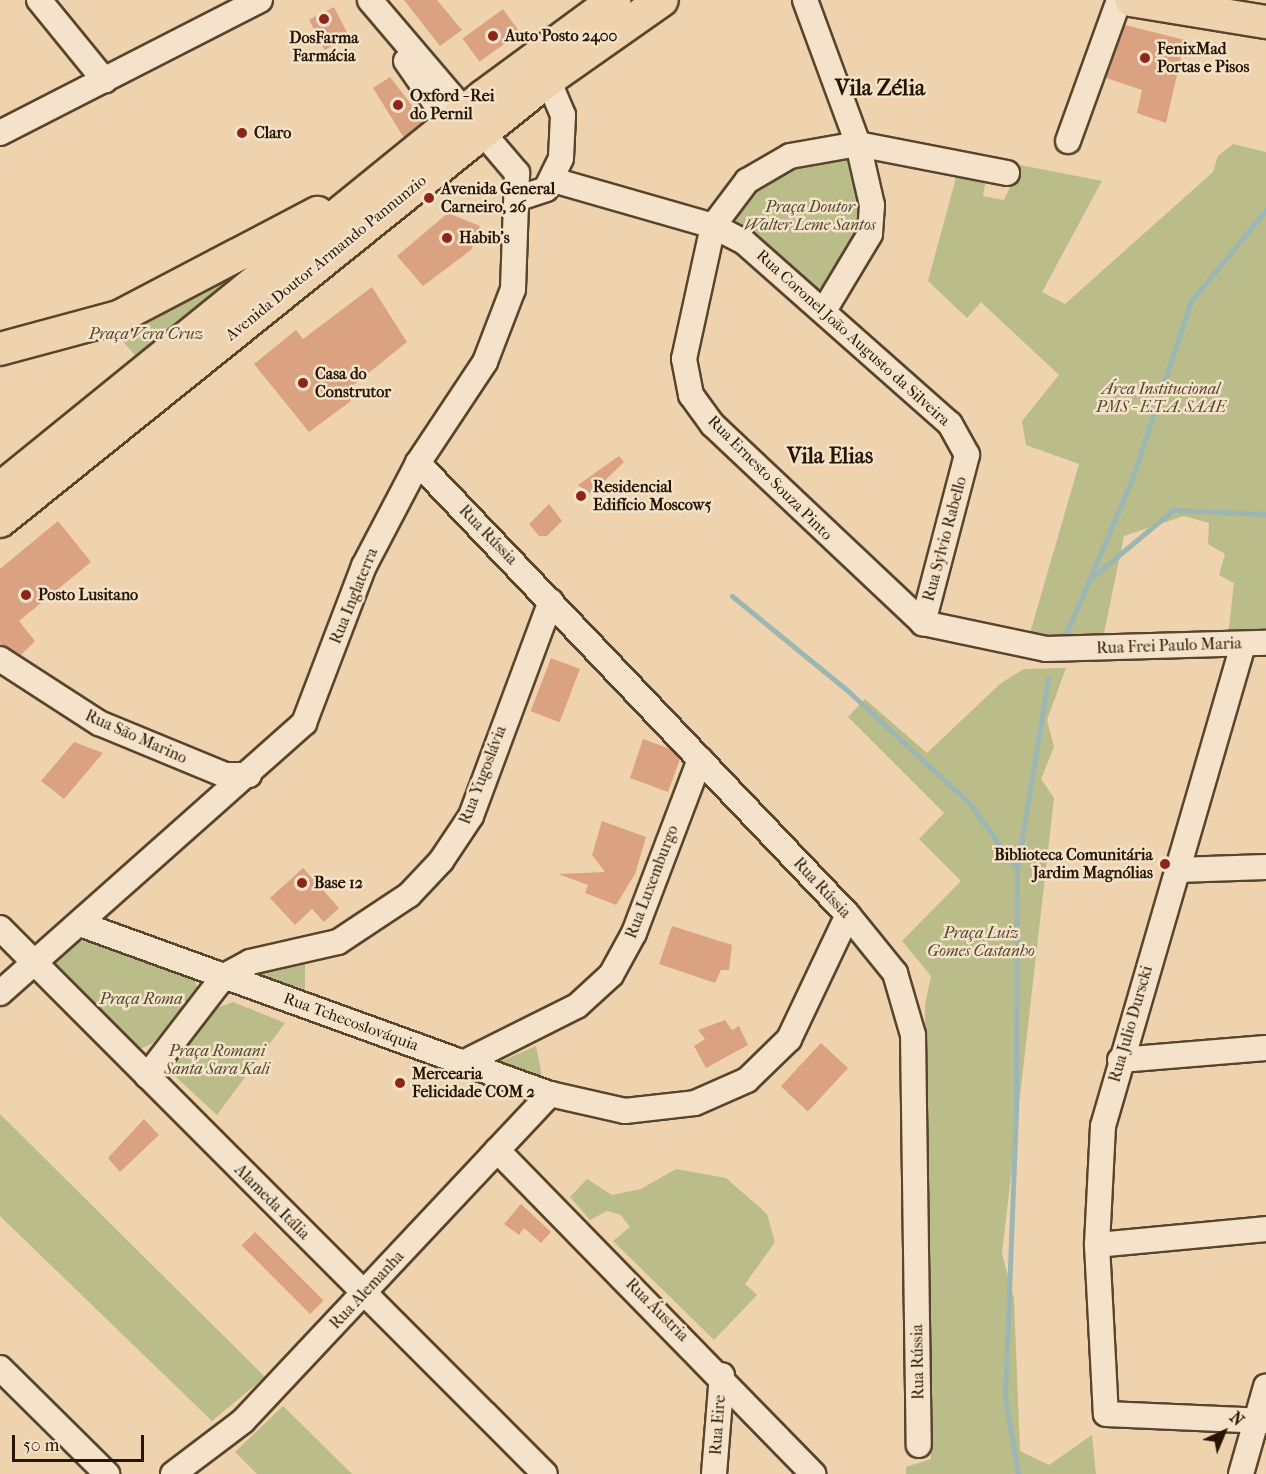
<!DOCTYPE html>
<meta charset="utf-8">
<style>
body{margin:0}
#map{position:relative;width:1266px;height:1474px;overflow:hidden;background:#eed3ae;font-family:"IM FELL French Canon",serif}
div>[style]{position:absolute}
.green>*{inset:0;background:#babc89}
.stream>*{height:5px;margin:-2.5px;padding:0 2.5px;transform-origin:2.5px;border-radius:2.5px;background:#9cb6b3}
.building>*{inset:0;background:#dba281;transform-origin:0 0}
.roads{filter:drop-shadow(2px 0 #59442c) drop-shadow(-2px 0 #59442c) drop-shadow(0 2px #59442c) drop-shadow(0 -2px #59442c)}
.minor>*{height:24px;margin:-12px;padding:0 12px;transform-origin:12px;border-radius:12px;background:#f4e2ca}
.major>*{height:32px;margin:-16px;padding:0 16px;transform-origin:16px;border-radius:16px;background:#eed3ae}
.dots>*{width:16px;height:16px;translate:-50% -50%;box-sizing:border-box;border:3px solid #f4e2ca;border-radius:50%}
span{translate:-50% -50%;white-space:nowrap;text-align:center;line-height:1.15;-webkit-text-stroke:5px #f4e2ca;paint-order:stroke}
.poi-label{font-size:16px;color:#271501;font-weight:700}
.left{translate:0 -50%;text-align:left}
.right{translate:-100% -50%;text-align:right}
.park-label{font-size:16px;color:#53472a;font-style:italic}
.street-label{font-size:16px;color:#271501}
.district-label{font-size:22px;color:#271501;font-weight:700}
.north{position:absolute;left:1194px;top:1402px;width:60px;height:60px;-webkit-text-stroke:4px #f4e2ca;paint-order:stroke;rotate:44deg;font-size:16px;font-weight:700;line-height:24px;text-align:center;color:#271501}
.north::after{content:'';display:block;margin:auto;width:21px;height:27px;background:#271501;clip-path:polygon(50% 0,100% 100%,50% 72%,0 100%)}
.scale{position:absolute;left:12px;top:1435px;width:132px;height:27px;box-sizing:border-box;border:3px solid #271501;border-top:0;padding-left:8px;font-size:18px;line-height:21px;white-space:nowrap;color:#271501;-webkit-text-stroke:4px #f4e2ca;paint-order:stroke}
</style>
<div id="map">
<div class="green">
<div style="clip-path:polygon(1233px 144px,1266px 152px,1266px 631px,1228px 635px,1234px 583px,1219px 575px,1225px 554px,1208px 544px,1209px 523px,1184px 516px,1124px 536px,1103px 638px,1028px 640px,1079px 464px,1026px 445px,1022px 421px,1059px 375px,981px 302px,967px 318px,928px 281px,957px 174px,986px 178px,983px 196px,1004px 200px,1020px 165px,1102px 181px,1042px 292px,1065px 304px,1213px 172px,1218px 156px)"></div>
<div style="clip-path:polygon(852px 155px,867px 234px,826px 301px,727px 220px,751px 189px,790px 163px)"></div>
<div style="clip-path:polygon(295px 234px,139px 360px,115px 332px)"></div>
<div style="clip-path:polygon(1066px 668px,1047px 720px,1054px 747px,1041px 779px,1054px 798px,1002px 1254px,1014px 1299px,1020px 1451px,1049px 1465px,1092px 1435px,1096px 1474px,906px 1474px,906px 1467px,931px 1459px,925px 1079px,925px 1005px,931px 976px,902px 941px,961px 881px,919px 839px,944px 813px,848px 717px,865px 699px,927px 753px,1001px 683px,1024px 669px)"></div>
<div style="clip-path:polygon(88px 941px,194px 979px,198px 990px,153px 1043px,140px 1049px,56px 965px,54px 959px,70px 942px)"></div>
<div style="clip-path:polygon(305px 959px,305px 989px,251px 974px)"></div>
<div style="clip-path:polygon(233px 1002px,285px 1023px,217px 1115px,167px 1069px,219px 1007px)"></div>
<div style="clip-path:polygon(536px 1046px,542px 1076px,497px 1063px)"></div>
<div style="clip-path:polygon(0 1114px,265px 1377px,212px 1421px,0 1216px)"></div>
<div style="clip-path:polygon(676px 1169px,726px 1178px,767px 1214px,775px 1242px,745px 1284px,757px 1295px,714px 1340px,613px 1241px,630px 1227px,621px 1215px,607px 1211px,590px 1220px,570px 1197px,587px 1179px,612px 1195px,641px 1189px)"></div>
<div style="clip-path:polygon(283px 1406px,352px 1474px,257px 1474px,235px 1452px)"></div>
</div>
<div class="stream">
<div style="left:1089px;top:580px;width:109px;rotate:-39.8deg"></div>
<div style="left:1173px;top:510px;width:93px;rotate:2.5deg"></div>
<div style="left:732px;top:596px;width:150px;rotate:39.3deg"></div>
<div style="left:848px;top:691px;width:166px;rotate:42.8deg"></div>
<div style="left:970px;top:804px;width:80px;rotate:54.1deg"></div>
<div style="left:1063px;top:641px;width:176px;rotate:-66.9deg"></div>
<div style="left:1132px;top:479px;width:188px;rotate:-71.7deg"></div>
<div style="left:1191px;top:301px;width:118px;rotate:-50.5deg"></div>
<div style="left:1018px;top:1474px;width:78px;rotate:-99.6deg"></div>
<div style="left:1005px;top:1397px;width:291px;rotate:-87.8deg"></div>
<div style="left:1016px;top:1106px;width:237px;rotate:-89.8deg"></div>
<div style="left:1017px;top:869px;width:193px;rotate:-80.7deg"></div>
</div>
<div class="building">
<div style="clip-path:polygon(404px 0,437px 0,462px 30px,440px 46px)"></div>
<div style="left:334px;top:7px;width:34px;height:28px;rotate:63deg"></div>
<div style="left:503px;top:9px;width:29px;height:50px;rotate:54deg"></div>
<div style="clip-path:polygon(1125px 25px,1185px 40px,1166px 123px,1137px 113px,1142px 90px,1106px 78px)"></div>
<div style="clip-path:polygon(390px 77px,424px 121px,404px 138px,373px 88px)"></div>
<div style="clip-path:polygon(448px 213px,480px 226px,471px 250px,423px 286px,397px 256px)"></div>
<div style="clip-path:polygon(372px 287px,407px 342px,345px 392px,351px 401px,309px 432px,254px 364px,296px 330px,303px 339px)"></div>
<div style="clip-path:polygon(619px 456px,624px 462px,591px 494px,578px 485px)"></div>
<div style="clip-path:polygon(549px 504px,562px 521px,547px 536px,539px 536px,529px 524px)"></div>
<div style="clip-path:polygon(58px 521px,91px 562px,19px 621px,35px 641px,21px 655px,0 643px,0 569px)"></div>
<div style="left:551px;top:658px;width:31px;height:57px;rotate:21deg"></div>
<div style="clip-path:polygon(643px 739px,670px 749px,680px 759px,668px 792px,630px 778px)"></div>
<div style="clip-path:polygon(74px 742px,103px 753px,64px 799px,41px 781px)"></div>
<div style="clip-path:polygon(602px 821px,646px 837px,635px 874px,616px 905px,585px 893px,588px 885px,558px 874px,605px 872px,592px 855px)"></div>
<div style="clip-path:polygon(303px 868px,339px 908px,324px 922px,312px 909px,295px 925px,270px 898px)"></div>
<div style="clip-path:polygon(672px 926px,732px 945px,729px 970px,721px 970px,715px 983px,659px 964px)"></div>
<div style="clip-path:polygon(725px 1020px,732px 1030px,739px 1026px,748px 1045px,706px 1068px,694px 1046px,705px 1039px,698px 1030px)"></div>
<div style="left:821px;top:1043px;width:37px;height:59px;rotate:43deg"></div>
<div style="clip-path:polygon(144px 1119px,159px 1135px,120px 1172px,108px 1158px)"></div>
<div style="clip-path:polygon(521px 1204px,551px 1232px,541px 1243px,524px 1228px,519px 1235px,504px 1224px)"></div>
<div style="left:255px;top:1232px;width:97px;height:19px;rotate:45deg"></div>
</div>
<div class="roads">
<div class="minor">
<div style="left:39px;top:0;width:104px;rotate:50.8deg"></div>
<div style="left:805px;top:0;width:153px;rotate:69.8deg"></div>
<div style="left:858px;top:144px;width:63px;rotate:77.1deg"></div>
<div style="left:872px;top:205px;width:29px;rotate:94deg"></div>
<div style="left:870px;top:234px;width:87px;rotate:121deg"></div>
<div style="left:406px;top:61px;width:56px;rotate:55.2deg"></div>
<div style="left:438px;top:107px;width:23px;rotate:77deg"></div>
<div style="left:0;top:133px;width:292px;rotate:-27.1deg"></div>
<div style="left:1068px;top:141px;width:150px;rotate:-70.1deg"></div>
<div style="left:1007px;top:173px;width:152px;rotate:-169deg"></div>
<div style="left:858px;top:144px;width:69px;rotate:170deg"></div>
<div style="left:790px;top:156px;width:50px;rotate:149.8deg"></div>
<div style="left:747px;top:181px;width:56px;rotate:127.1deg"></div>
<div style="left:713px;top:226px;width:136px;rotate:102.3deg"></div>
<div style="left:684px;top:359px;width:37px;rotate:79deg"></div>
<div style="left:691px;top:395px;width:37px;rotate:54deg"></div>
<div style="left:713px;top:425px;width:289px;rotate:43.3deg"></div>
<div style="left:923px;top:623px;width:126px;rotate:11.9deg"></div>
<div style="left:1046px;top:649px;width:220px;rotate:-1.6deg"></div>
<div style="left:553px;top:180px;width:166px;rotate:16deg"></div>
<div style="left:713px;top:226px;width:34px;rotate:27deg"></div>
<div style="left:743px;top:241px;width:276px;rotate:41.5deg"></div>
<div style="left:950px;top:424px;width:35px;rotate:61deg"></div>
<div style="left:967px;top:455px;width:174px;rotate:104.7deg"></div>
<div style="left:519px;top:198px;width:28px;rotate:-18deg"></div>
<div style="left:546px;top:189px;width:34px;rotate:-64deg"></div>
<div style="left:561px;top:158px;width:43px;rotate:-87.3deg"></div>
<div style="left:563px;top:115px;width:38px;rotate:-113deg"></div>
<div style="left:418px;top:463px;width:624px;rotate:46.43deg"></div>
<div style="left:848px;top:915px;width:75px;rotate:51deg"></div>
<div style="left:895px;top:973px;width:65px;rotate:73.8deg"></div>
<div style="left:913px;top:1035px;width:410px;rotate:89.2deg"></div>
<div style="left:1243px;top:645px;width:501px;rotate:106.23deg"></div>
<div style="left:1103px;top:1126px;width:119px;rotate:92.9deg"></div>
<div style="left:1097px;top:1245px;width:169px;rotate:87deg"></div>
<div style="left:1106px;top:1414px;width:160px;rotate:2.5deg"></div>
<div style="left:0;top:659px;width:118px;rotate:32.9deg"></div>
<div style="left:99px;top:723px;width:136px;rotate:22.4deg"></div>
<div style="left:225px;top:775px;width:24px"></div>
<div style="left:1177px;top:870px;width:89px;rotate:-1.9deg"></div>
<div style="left:80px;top:924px;width:500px;rotate:19.9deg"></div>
<div style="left:550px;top:1094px;width:77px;rotate:12.8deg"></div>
<div style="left:625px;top:1111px;width:70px;rotate:-6.5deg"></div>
<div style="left:695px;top:1103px;width:57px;rotate:-23.9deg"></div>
<div style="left:747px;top:1080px;width:59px;rotate:-44.3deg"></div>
<div style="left:789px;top:1039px;width:137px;rotate:-64.6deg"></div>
<div style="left:0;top:928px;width:771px;rotate:45.05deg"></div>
<div style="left:0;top:993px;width:407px;rotate:-41.6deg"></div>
<div style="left:304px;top:723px;width:168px;rotate:-69.1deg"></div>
<div style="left:364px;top:566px;width:116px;rotate:-62.3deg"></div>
<div style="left:418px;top:463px;width:121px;rotate:-56.4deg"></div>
<div style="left:485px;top:362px;width:78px;rotate:-69deg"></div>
<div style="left:513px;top:289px;width:116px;rotate:-88deg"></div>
<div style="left:517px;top:173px;width:227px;rotate:-130.4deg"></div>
<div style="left:1120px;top:1060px;width:146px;rotate:-4.7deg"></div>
<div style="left:463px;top:1063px;width:127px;rotate:-26.6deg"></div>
<div style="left:577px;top:1006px;width:46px;rotate:-42.4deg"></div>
<div style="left:611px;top:975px;width:48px;rotate:-61.3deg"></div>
<div style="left:634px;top:933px;width:186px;rotate:-69.2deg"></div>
<div style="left:147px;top:1076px;width:126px;rotate:-52.4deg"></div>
<div style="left:224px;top:976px;width:30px;rotate:-28deg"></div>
<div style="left:250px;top:962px;width:90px;rotate:-12.8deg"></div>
<div style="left:338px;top:942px;width:85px;rotate:-33.5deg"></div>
<div style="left:409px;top:895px;width:47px;rotate:-46.7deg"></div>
<div style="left:441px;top:861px;width:54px;rotate:-56.3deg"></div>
<div style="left:471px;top:816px;width:229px;rotate:-69.6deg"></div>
<div style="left:497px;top:1150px;width:453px;rotate:45.7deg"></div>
<div style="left:1097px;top:1245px;width:170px;rotate:-5.4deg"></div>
<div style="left:0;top:1368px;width:151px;rotate:44.7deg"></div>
<div style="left:173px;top:1474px;width:88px;rotate:-37.1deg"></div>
<div style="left:243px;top:1421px;width:449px;rotate:-46.8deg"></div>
<div style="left:714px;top:1474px;width:99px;rotate:-85.4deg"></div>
<div style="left:1241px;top:1474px;width:91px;rotate:-74.1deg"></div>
</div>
<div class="major">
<div style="left:1131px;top:0;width:137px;rotate:9.3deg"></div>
<div style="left:0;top:349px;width:123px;rotate:-15.1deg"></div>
<div style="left:119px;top:317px;width:224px;rotate:-27.7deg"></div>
<div style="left:0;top:489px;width:623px;rotate:-39.08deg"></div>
<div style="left:484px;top:96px;width:162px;rotate:-36.4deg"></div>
<div style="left:0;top:521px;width:703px;rotate:-38.83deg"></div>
<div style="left:548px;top:80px;width:139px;rotate:-35.1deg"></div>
</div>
</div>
<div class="dots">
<div style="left:324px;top:19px;background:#8f2418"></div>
<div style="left:493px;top:36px;background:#8f2418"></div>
<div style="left:1145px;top:58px;background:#8f2418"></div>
<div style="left:398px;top:105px;background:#8f2418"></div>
<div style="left:242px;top:133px;background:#8f2418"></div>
<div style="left:429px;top:198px;background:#8f2418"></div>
<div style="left:447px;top:238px;background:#8f2418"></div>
<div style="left:303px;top:383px;background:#8f2418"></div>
<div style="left:581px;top:496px;background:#8f2418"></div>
<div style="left:26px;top:595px;background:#8f2418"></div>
<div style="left:1165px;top:864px;background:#8f2418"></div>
<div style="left:302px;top:883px;background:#8f2418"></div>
<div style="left:400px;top:1083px;background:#8f2418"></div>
</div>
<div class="poi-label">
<span class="left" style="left:505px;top:36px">Auto Posto 2400</span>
<span style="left:324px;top:47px">DosFarma<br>Farmácia</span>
<span class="left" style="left:1157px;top:58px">FenixMad<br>Portas e Pisos</span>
<span class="left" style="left:410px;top:105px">Oxford - Rei<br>do Pernil</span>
<span class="left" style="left:254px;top:133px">Claro</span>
<span class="left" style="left:441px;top:198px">Avenida General<br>Carneiro, 26</span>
<span class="left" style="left:459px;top:238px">Habib's</span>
<span class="left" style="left:315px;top:383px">Casa do<br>Construtor</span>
<span class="left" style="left:593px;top:496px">Residencial<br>Edifício Moscow5</span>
<span class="left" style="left:38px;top:595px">Posto Lusitano</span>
<span class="right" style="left:1153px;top:864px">Biblioteca Comunitária<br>Jardim Magnólias</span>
<span class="left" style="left:314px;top:883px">Base 12</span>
<span class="left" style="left:412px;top:1083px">Mercearia<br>Felicidade COM 2</span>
</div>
<div class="park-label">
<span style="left:810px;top:216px">Praça Doutor<br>Walter Leme Santos</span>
<span style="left:146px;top:334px">Praça Vera Cruz</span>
<span style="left:1161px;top:398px">Área Institucional<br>PMS - E.T.A. SAAE</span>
<span style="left:981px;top:942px">Praça Luiz<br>Gomes Castanho</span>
<span style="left:141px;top:999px">Praça Roma</span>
<span style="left:217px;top:1060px">Praça Romani<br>Santa Sara Kali</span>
</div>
<div class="street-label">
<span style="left:326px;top:258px;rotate:-39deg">Avenida Doutor Armando Pannunzio</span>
<span style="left:853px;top:338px;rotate:42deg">Rua Coronel João Augusto da Silveira</span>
<span style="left:770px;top:478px;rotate:45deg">Rua Ernesto Souza Pinto</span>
<span style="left:488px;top:535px;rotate:46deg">Rua Rússia</span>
<span style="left:945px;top:539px;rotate:-75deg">Rua Sylvio Rabello</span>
<span style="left:354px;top:596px;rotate:-68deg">Rua Inglaterra</span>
<span style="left:1169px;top:646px;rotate:-2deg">Rua Frei Paulo Maria</span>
<span style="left:136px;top:737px;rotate:24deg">Rua São Marino</span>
<span style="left:483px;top:775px;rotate:-69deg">Rua Yugoslávia</span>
<span style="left:652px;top:882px;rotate:-69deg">Rua Luxemburgo</span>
<span style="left:822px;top:888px;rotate:47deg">Rua Rússia</span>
<span style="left:351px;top:1022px;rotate:20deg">Rua Tchecoslováquia</span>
<span style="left:1131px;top:1024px;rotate:-74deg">Rua Julio Durscki</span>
<span style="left:272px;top:1202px;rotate:45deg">Alameda Itália</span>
<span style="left:367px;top:1290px;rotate:-47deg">Rua Alemanha</span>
<span style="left:657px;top:1310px;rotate:45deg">Rua Áustria</span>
<span style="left:918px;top:1362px;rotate:-91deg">Rua Rússia</span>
<span style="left:718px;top:1425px;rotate:-86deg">Rua Eire</span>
</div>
<div class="district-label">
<span style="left:880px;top:89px">Vila Zélia</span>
<span style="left:830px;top:457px">Vila Elias</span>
</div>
<div class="north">N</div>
<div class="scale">50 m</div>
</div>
